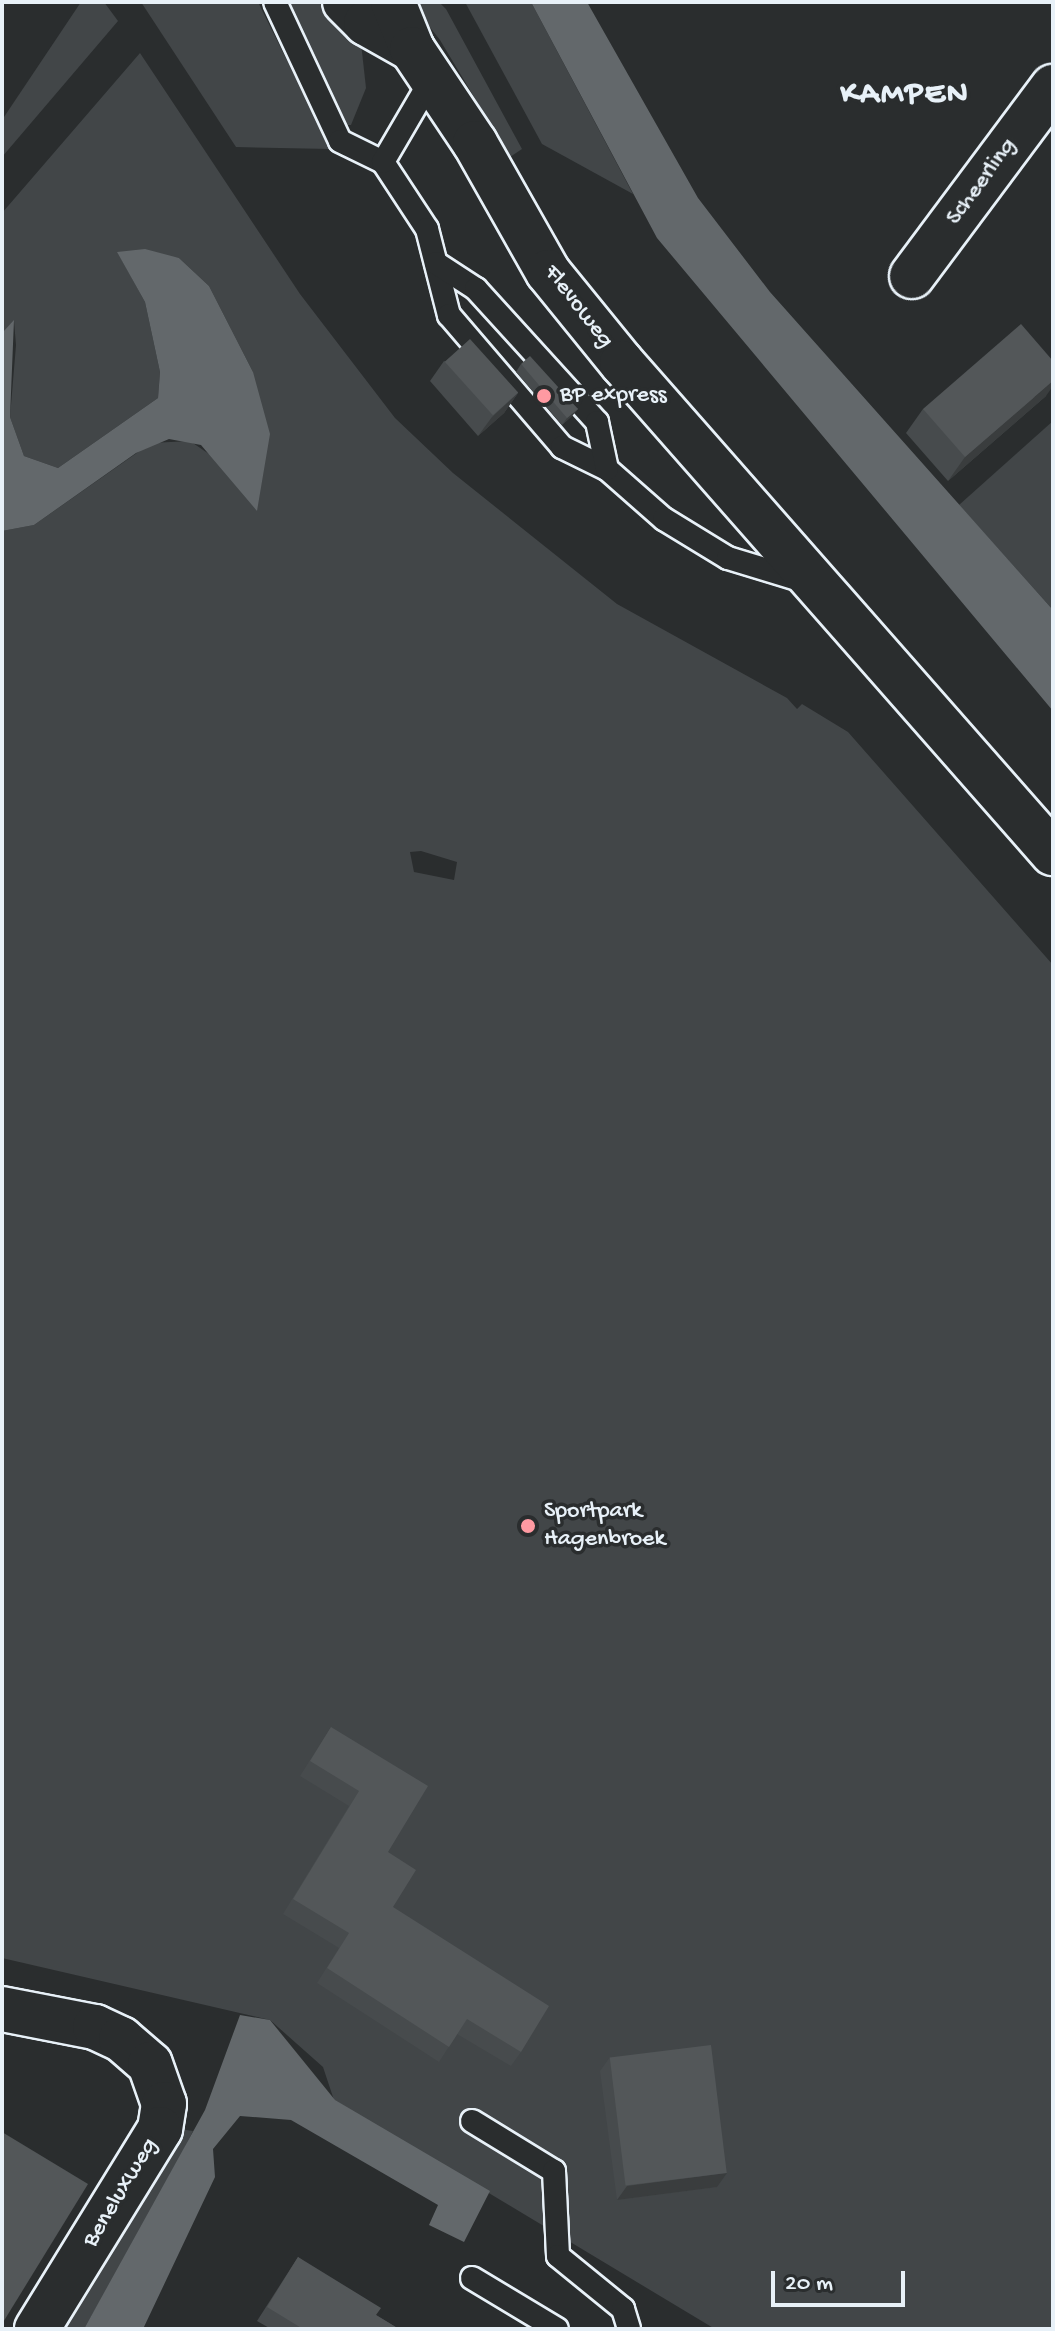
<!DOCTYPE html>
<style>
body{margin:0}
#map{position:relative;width:1055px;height:2331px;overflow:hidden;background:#2a2d2e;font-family:"Gochi Hand",sans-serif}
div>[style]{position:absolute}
.green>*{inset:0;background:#424648}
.water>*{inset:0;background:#63686b}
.roads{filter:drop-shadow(2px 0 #e8f1f8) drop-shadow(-2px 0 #e8f1f8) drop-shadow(0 2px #e8f1f8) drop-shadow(0 -2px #e8f1f8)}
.service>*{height:22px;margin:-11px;padding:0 11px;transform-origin:11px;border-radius:11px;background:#2a2d2e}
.minor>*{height:44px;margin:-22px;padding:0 22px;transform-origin:22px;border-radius:22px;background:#2a2d2e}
.secondary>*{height:44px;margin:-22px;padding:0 22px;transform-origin:22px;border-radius:22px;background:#2a2d2e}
.wall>*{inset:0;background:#474b4d}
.shaded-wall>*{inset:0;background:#3a3d3e}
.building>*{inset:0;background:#535759;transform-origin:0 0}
.dots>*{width:22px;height:22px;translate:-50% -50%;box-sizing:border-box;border:4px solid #2a2d2e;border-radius:50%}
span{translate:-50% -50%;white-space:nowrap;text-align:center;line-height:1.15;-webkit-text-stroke:7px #2a2d2e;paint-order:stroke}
.street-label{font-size:24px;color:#e8f1f8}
.poi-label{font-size:24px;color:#e8f1f8}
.left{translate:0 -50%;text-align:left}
.district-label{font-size:32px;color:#e8f1f8;font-weight:700;letter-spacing:2px}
.frame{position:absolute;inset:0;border:4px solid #e8f1f8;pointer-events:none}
.scale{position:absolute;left:771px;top:2271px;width:134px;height:36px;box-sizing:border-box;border:4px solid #e8f1f8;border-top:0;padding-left:10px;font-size:24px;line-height:28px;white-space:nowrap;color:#e8f1f8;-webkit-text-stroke:6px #2a2d2e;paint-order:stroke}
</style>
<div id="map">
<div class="green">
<div style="clip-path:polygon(81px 2px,104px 2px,118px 21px,2px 157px,2px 120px)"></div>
<div style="clip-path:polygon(141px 2px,258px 2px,331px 149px,236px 147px)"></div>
<div style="clip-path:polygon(289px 2px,325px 2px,361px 43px,366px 88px,351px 125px,347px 125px,298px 30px)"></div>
<div style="clip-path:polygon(410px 2px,439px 2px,446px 9px,522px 149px,510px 157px,440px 40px)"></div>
<div style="clip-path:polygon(465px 2px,531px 2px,633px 194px,542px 144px)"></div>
<div style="clip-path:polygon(evenodd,140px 53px,300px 294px,395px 418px,453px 473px,617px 604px,787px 698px,797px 709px,802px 704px,848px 732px,1053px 965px,1053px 2329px,715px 2329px,334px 2100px,323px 2067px,270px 2020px,2px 1958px,2px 531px,34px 525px,151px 443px,190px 441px,209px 454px,253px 372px,209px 286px,179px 258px,118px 253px,145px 302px,160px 372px,158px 398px,58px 468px,24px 456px,10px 417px,16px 345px,14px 321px,2px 333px,2px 213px,140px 53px,421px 851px,457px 862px,454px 880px,414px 872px,410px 852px,421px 851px)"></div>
<div style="clip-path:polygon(1053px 421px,1053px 610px,959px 505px)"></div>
<div style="clip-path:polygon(173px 2128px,193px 2131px,162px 2194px,84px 2329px,58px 2329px)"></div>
</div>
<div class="water">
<div style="clip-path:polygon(531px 2px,587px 2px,698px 198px,770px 292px,1053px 610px,1053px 711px,657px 238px)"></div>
<div style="clip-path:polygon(145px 249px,179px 258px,209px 286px,253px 372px,270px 434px,257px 511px,201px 445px,169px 439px,136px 453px,34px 525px,2px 531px,2px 333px,14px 320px,10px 417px,24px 456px,58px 468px,158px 398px,160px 372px,145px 302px,117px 252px)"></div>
<div style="clip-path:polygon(240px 2015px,270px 2020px,335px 2100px,490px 2191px,464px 2242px,429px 2225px,438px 2205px,291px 2120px,240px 2116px,213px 2149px,215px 2177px,143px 2329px,84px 2329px,205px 2110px)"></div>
</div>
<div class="roads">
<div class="service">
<div style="left:275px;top:2px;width:153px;rotate:64.9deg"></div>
<div style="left:340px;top:141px;width:48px;rotate:26deg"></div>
<div style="left:383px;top:162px;width:80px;rotate:56.7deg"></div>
<div style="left:427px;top:229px;width:89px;rotate:75.7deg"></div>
<div style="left:449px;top:315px;width:174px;rotate:49.4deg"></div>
<div style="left:562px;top:447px;width:50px;rotate:26.1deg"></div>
<div style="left:607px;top:469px;width:76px;rotate:41.3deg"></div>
<div style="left:664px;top:519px;width:75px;rotate:31.4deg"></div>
<div style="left:728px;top:558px;width:83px;rotate:16.9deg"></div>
<div style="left:383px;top:162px;width:97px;rotate:-59.7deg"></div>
<div style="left:436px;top:263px;width:48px;rotate:33deg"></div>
<div style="left:476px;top:289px;width:180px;rotate:47.7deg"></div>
<div style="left:597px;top:422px;width:48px;rotate:78deg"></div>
<div style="left:472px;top:2121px;width:96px;rotate:31.4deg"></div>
<div style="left:554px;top:2171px;width:85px;rotate:87.3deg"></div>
<div style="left:558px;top:2256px;width:84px;rotate:39.2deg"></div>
<div style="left:623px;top:2309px;width:21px;rotate:73deg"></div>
<div style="left:472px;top:2278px;width:99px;rotate:31deg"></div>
</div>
<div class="minor">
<div style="left:912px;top:276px;width:236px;rotate:-53.3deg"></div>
<div style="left:2px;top:2009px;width:95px;rotate:11deg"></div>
<div style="left:95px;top:2027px;width:29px;rotate:25deg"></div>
<div style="left:121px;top:2039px;width:38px;rotate:41deg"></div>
<div style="left:150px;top:2064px;width:42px;rotate:70.7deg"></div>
<div style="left:164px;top:2104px;width:25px;rotate:99deg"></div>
<div style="left:160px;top:2129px;width:235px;rotate:121.6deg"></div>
</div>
<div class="secondary">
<div style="left:345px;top:2px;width:30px;rotate:45deg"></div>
<div style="left:366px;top:23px;width:53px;rotate:29.5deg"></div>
<div style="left:393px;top:2px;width:51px;rotate:68deg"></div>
<div style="left:412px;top:49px;width:113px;rotate:56.2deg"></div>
<div style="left:475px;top:143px;width:148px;rotate:60.5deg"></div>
<div style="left:548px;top:272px;width:117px;rotate:50.9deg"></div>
<div style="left:622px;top:363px;width:653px;rotate:48.67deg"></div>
</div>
</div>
<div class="wall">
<div style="clip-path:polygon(444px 361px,518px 393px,504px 413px,478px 436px,430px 381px)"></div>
<div style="clip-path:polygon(521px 364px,578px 409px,572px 416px,562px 425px,516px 372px)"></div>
<div style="clip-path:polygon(1046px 396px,948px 481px,906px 433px,923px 409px)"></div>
<div style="clip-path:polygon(331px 1727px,388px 1852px,393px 1907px,521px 2052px,511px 2066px,457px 2034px,439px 2062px,317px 1983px,339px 1948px,283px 1914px,349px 1806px,300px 1776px)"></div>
<div style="clip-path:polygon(610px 2057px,717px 2187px,617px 2200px,600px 2071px)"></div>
<div style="clip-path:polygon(298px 2257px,376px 2315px,399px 2329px,271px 2329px,257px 2321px)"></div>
</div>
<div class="shaded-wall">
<div style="clip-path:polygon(1053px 381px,1053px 386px,1046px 396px,948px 481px,965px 457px)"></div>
<div style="clip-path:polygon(518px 393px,504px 413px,478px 436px,492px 417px)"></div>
<div style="clip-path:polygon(578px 409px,572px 416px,562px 425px,567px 418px)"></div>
<div style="clip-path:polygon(727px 2173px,717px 2187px,617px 2200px,627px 2186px)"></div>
</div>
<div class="building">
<div style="clip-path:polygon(1021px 324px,1053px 361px,1053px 381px,965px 457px,923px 409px)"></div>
<div style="left:470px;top:339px;width:72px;height:34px;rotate:48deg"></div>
<div style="clip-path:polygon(530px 356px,578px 409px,567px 418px,521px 364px)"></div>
<div style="clip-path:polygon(331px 1727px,428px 1786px,388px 1852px,416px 1870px,393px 1907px,549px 2006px,521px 2052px,467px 2019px,449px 2047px,327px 1968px,349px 1933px,293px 1899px,359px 1791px,310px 1761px)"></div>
<div style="left:711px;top:2045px;width:129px;height:102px;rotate:83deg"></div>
<div style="clip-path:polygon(2px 2132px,88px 2184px,2px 2324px)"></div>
<div style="clip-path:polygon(298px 2257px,381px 2308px,376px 2315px,399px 2329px,303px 2329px,267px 2307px)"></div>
</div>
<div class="dots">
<div style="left:544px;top:396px;background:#ff9aa2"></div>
<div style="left:528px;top:1526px;background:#ff9aa2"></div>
</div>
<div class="street-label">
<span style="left:982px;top:182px;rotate:-54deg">Scheerling</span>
<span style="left:578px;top:307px;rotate:52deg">Flevoweg</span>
<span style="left:121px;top:2193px;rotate:-59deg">Beneluxweg</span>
</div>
<div class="poi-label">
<span class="left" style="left:560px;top:396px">BP express</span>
<span class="left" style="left:544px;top:1526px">Sportpark<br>Hagenbroek</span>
</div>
<div class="district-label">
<span style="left:905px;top:95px">KAMPEN</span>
</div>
<div class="frame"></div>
<div class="scale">20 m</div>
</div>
